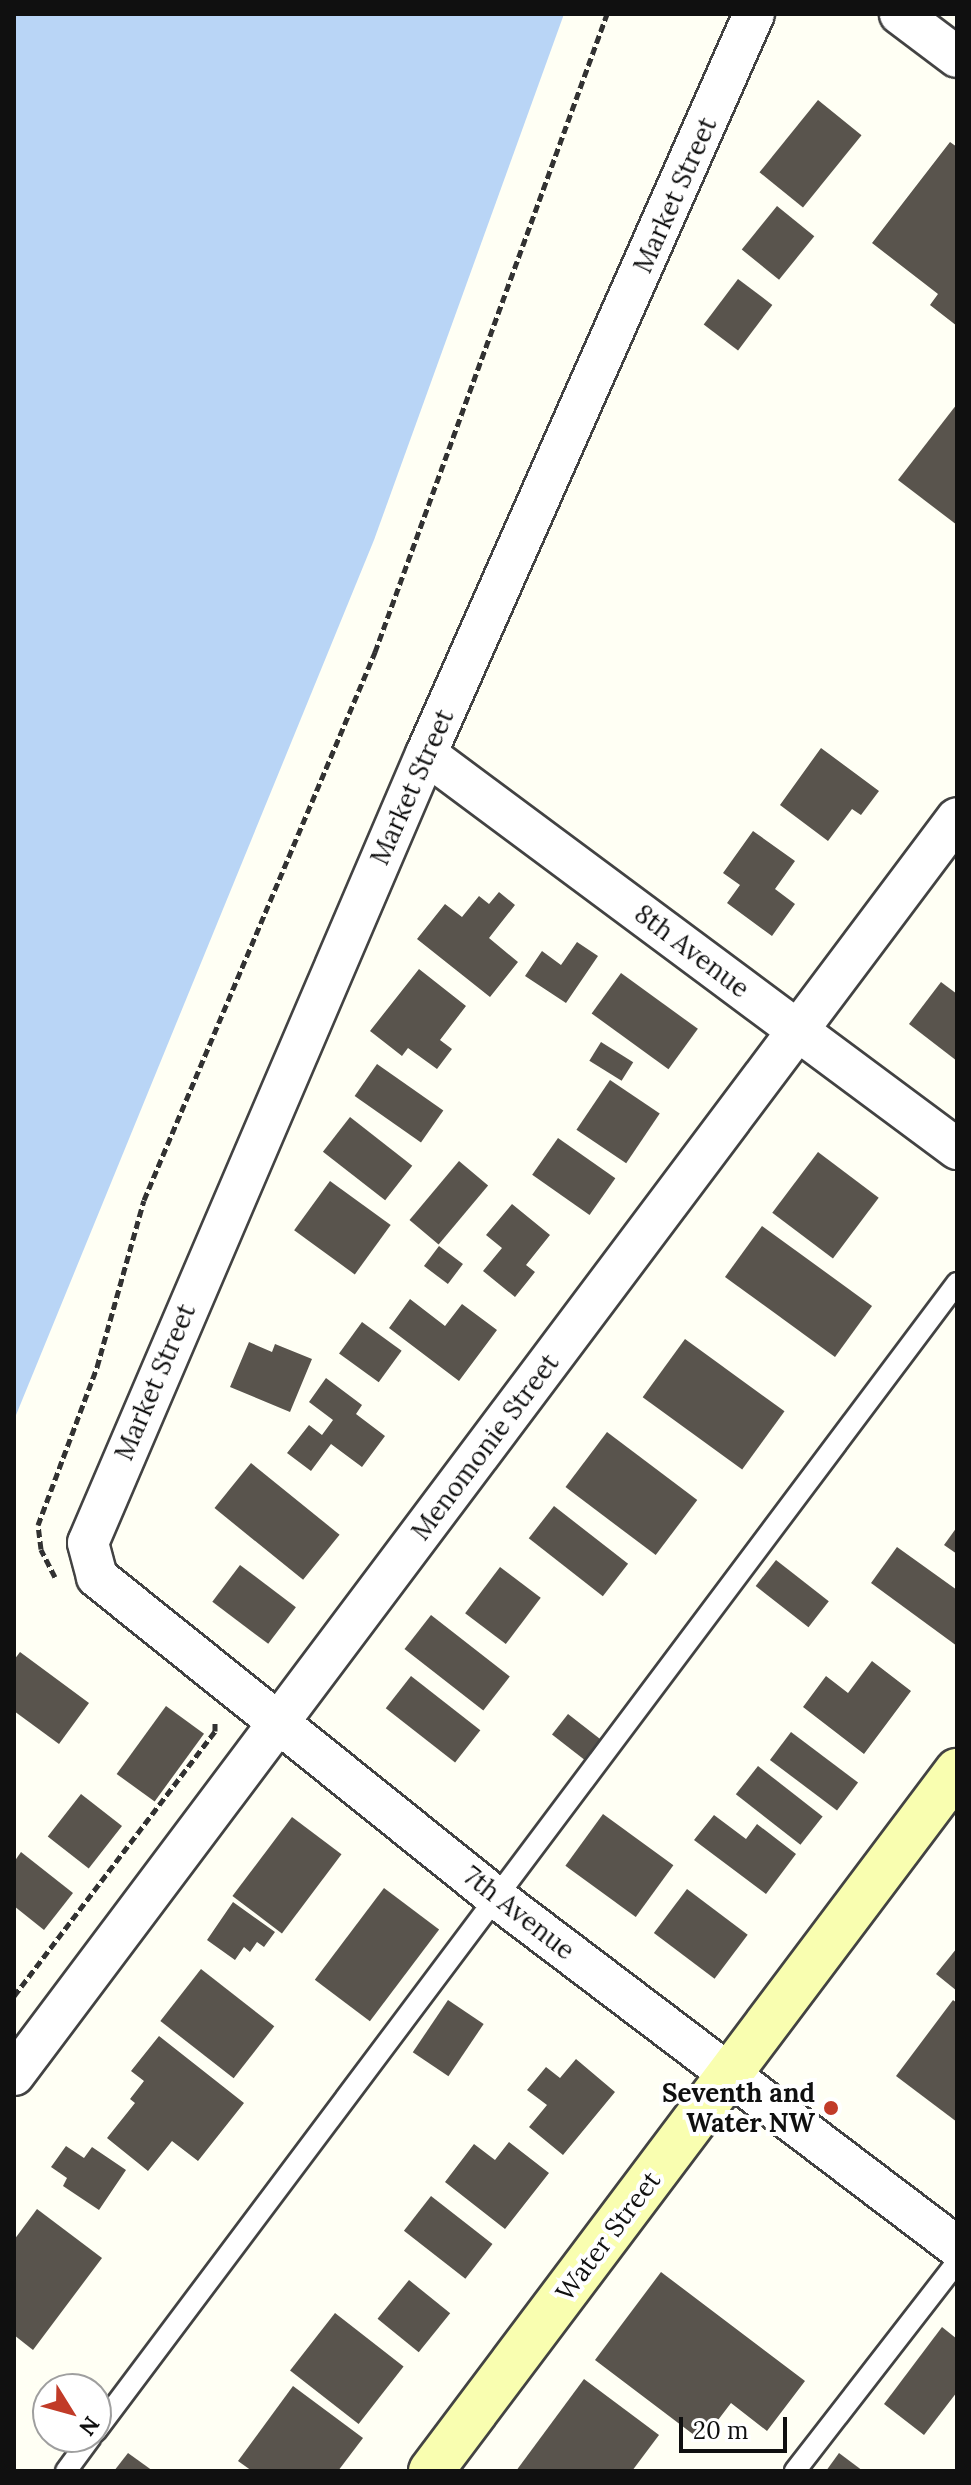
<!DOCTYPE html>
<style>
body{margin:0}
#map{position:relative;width:971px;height:2485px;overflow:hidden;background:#fffff4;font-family:Lora,serif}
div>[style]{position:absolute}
.water>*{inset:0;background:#b9d5f6}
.building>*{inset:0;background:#59544d;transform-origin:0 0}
.path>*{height:5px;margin-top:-2.5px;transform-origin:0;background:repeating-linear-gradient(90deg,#323232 0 8px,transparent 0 12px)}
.roads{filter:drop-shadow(2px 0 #434343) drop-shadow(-2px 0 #434343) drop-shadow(0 2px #434343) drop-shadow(0 -2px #434343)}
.service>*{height:20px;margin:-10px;padding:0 10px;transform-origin:10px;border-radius:10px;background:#fff}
.minor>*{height:40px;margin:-20px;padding:0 20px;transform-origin:20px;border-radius:20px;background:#fff}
.secondary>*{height:44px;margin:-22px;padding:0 22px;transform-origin:22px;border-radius:22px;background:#f9feb0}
.dots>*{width:22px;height:22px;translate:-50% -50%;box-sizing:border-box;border:4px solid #fff;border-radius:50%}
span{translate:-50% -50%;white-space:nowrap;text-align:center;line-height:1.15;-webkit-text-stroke:8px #fff;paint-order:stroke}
.street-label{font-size:26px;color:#101010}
.poi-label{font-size:26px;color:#101010;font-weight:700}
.right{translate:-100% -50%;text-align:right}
.frame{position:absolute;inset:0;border:16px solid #101010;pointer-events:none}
.north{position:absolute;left:32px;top:2373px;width:80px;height:80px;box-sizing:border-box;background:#fff;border:2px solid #9f9f9f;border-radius:50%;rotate:127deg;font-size:22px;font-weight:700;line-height:32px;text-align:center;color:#101010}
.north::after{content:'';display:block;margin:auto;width:28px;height:36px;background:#c13b28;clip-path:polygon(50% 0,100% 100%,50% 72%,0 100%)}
.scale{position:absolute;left:679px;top:2417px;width:108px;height:36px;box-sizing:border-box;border:4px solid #101010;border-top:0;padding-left:10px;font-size:24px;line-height:28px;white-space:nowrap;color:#101010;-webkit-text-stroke:6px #fff;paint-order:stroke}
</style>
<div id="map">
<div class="water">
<div style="clip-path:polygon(14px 14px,564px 14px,374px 540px,14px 1420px)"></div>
</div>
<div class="building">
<div style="left:818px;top:100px;width:56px;height:93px;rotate:39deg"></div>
<div style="clip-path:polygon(950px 142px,957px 147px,957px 326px,930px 305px,938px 294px,872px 243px)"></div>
<div style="left:777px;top:206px;width:48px;height:56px;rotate:39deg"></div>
<div style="left:738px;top:279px;width:43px;height:57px;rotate:37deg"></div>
<div style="clip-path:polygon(957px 404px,957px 525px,898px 480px)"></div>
<div style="clip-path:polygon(821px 748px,879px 791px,861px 815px,852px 809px,828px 841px,780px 805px)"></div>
<div style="clip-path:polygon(753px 831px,795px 861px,775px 889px,795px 904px,772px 936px,727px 903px,740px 885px,723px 873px)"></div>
<div style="clip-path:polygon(499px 892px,515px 905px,489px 938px,518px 962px,490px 997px,417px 939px,445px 904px,462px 917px,479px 896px,489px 904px)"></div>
<div style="clip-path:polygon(577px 942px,598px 956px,566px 1003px,525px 976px,542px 951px,561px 965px)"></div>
<div style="clip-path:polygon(419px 969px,466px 1006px,440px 1040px,452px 1049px,437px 1069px,408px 1048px,402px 1056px,370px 1031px)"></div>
<div style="left:621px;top:973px;width:95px;height:50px;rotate:36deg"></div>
<div style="clip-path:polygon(941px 982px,957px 994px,957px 1061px,909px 1024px)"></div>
<div style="left:601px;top:1042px;width:38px;height:22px;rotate:32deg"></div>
<div style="left:377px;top:1064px;width:81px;height:39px;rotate:35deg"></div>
<div style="left:610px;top:1080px;width:60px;height:60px;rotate:34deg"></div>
<div style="left:350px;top:1117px;width:79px;height:44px;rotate:38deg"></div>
<div style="left:558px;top:1138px;width:70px;height:45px;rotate:35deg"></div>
<div style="left:818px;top:1152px;width:76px;height:76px;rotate:37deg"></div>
<div style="left:459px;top:1161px;width:38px;height:77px;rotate:40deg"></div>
<div style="left:330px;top:1181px;width:75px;height:61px;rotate:36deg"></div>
<div style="clip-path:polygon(512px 1204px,550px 1235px,526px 1265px,535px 1272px,515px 1297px,483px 1271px,502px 1248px,486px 1235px)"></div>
<div style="left:762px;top:1226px;width:136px;height:63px;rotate:36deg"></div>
<div style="left:439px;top:1246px;width:30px;height:25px;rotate:37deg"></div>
<div style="clip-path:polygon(410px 1299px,445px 1326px,462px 1304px,497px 1330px,459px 1381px,389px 1328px)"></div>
<div style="left:362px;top:1322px;width:49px;height:39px;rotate:36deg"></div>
<div style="left:685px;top:1339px;width:123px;height:72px;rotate:36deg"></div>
<div style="clip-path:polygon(249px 1342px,272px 1352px,275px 1344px,312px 1359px,290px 1412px,230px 1387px)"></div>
<div style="clip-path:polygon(326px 1378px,362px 1405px,356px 1414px,385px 1436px,362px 1467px,331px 1444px,311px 1471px,287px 1453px,309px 1425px,322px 1435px,333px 1420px,309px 1402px)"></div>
<div style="left:607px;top:1432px;width:113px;height:69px;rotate:37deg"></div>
<div style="left:251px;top:1463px;width:114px;height:58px;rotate:39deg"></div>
<div style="left:554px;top:1506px;width:94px;height:41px;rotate:38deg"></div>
<div style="clip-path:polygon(957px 1527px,957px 1554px,944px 1545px)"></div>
<div style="clip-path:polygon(897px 1547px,957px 1590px,957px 1646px,871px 1583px)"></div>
<div style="left:776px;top:1560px;width:67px;height:33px;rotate:38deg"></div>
<div style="left:240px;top:1565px;width:70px;height:46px;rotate:37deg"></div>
<div style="left:500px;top:1567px;width:51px;height:58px;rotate:37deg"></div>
<div style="left:431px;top:1615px;width:100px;height:43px;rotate:38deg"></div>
<div style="clip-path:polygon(20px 1652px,89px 1703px,59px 1744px,14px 1711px,14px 1660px)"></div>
<div style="clip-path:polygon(872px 1661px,911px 1691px,864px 1754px,803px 1707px,826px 1676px,848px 1693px)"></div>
<div style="left:411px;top:1676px;width:88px;height:41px;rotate:38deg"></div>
<div style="left:166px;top:1706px;width:47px;height:84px;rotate:36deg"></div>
<div style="left:568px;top:1714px;width:44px;height:26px;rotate:38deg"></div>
<div style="left:791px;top:1732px;width:84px;height:35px;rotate:37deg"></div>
<div style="left:758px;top:1766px;width:82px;height:36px;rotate:38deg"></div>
<div style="left:81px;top:1794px;width:52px;height:54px;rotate:38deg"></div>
<div style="left:603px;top:1814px;width:87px;height:64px;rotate:36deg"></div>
<div style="clip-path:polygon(714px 1815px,746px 1839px,757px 1824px,796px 1854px,766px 1894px,694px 1840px)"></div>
<div style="left:292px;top:1817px;width:62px;height:99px;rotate:37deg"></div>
<div style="clip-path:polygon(21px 1852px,73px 1893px,44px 1930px,14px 1906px,14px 1862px)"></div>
<div style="left:384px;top:1888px;width:69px;height:115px;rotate:37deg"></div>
<div style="left:687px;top:1889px;width:76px;height:55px;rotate:37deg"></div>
<div style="clip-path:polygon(233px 1902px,275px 1932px,264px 1947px,257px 1942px,250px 1952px,244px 1947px,235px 1960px,207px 1940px)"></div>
<div style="clip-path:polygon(957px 1948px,957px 1991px,936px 1974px)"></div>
<div style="left:201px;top:1969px;width:93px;height:66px;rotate:38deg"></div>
<div style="left:448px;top:2000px;width:43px;height:63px;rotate:34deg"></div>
<div style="clip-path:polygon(953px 2000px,957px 2003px,957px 2122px,896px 2076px)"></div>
<div style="clip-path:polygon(159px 2036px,244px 2103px,198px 2161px,172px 2141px,148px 2171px,107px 2138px,135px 2103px,130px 2099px,144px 2081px,131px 2071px)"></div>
<div style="clip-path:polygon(576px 2059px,615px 2092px,563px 2155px,529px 2127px,547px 2105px,527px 2090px,546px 2067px,560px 2078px)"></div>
<div style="clip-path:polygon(509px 2142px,549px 2173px,505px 2229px,445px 2182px,474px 2144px,495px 2160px)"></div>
<div style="clip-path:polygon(66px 2146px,84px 2158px,92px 2147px,126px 2170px,99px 2210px,63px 2186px,67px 2178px,51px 2167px)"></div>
<div style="left:431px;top:2196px;width:78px;height:44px;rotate:38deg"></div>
<div style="clip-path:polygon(37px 2209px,102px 2258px,33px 2350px,14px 2335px,14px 2240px)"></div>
<div style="clip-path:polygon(661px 2272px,805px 2381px,767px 2431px,731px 2403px,702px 2441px,595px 2360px)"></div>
<div style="left:409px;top:2280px;width:53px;height:50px;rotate:39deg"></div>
<div style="left:335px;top:2313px;width:87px;height:73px;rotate:38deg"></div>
<div style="clip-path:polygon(942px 2327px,957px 2339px,957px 2392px,924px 2435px,884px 2404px)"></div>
<div style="clip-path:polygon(584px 2379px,659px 2435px,632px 2471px,516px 2471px)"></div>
<div style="clip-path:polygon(293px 2386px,363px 2438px,338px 2471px,252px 2471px,238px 2461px)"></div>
<div style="clip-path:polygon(48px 2411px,48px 2430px,39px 2422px)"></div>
<div style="clip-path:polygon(57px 2437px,85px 2437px,74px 2450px)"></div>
<div style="clip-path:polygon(128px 2453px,153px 2471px,114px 2471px)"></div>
<div style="clip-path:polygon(839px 2453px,863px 2471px,826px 2471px)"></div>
</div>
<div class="path">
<div style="left:55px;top:1577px;width:31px;rotate:-117deg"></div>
<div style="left:41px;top:1549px;width:24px;rotate:-97deg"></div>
<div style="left:38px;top:1525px;width:169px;rotate:-69.5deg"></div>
<div style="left:97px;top:1367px;width:173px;rotate:-74.3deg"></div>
<div style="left:144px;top:1200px;width:595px;rotate:-67.14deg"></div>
<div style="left:375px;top:652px;width:679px;rotate:-70.02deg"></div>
<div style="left:14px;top:1996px;width:333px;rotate:-52.8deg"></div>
<div style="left:215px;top:1731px;width:10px;rotate:-90deg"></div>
</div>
<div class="roads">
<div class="service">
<div style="left:96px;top:2431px;width:1435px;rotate:-53.13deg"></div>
<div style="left:66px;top:2471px;width:42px;rotate:-53.7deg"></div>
<div style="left:795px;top:2471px;width:264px;rotate:-52.2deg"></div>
</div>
<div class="minor">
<div style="left:754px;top:14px;width:809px;rotate:113.9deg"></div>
<div style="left:426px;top:754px;width:858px;rotate:113.19deg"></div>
<div style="left:88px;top:1543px;width:35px;rotate:75deg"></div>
<div style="left:97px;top:1577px;width:514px;rotate:38.76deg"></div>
<div style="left:498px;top:1899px;width:576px;rotate:37.17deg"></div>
<div style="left:900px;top:14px;width:71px;rotate:37deg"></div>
<div style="left:426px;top:754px;width:662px;rotate:36.64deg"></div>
<div style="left:14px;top:2075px;width:1571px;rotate:-53.12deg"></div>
</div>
<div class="secondary">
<div style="left:431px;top:2471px;width:876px;rotate:-53.08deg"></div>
</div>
</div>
<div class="dots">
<div style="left:831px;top:2108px;background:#c13b28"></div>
</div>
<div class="street-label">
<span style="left:675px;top:195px;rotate:-66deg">Market Street</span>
<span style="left:412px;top:787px;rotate:-66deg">Market Street</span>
<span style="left:692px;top:951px;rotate:37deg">8th Avenue</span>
<span style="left:155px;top:1382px;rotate:-67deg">Market Street</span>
<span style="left:485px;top:1447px;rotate:-53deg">Menomonie Street</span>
<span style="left:519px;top:1913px;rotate:38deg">7th Avenue</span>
<span style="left:608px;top:2236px;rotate:-53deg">Water Street</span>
</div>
<div class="poi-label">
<span class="right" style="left:815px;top:2108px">Seventh and<br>Water NW</span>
</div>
<div class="frame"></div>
<div class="north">N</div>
<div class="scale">20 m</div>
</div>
